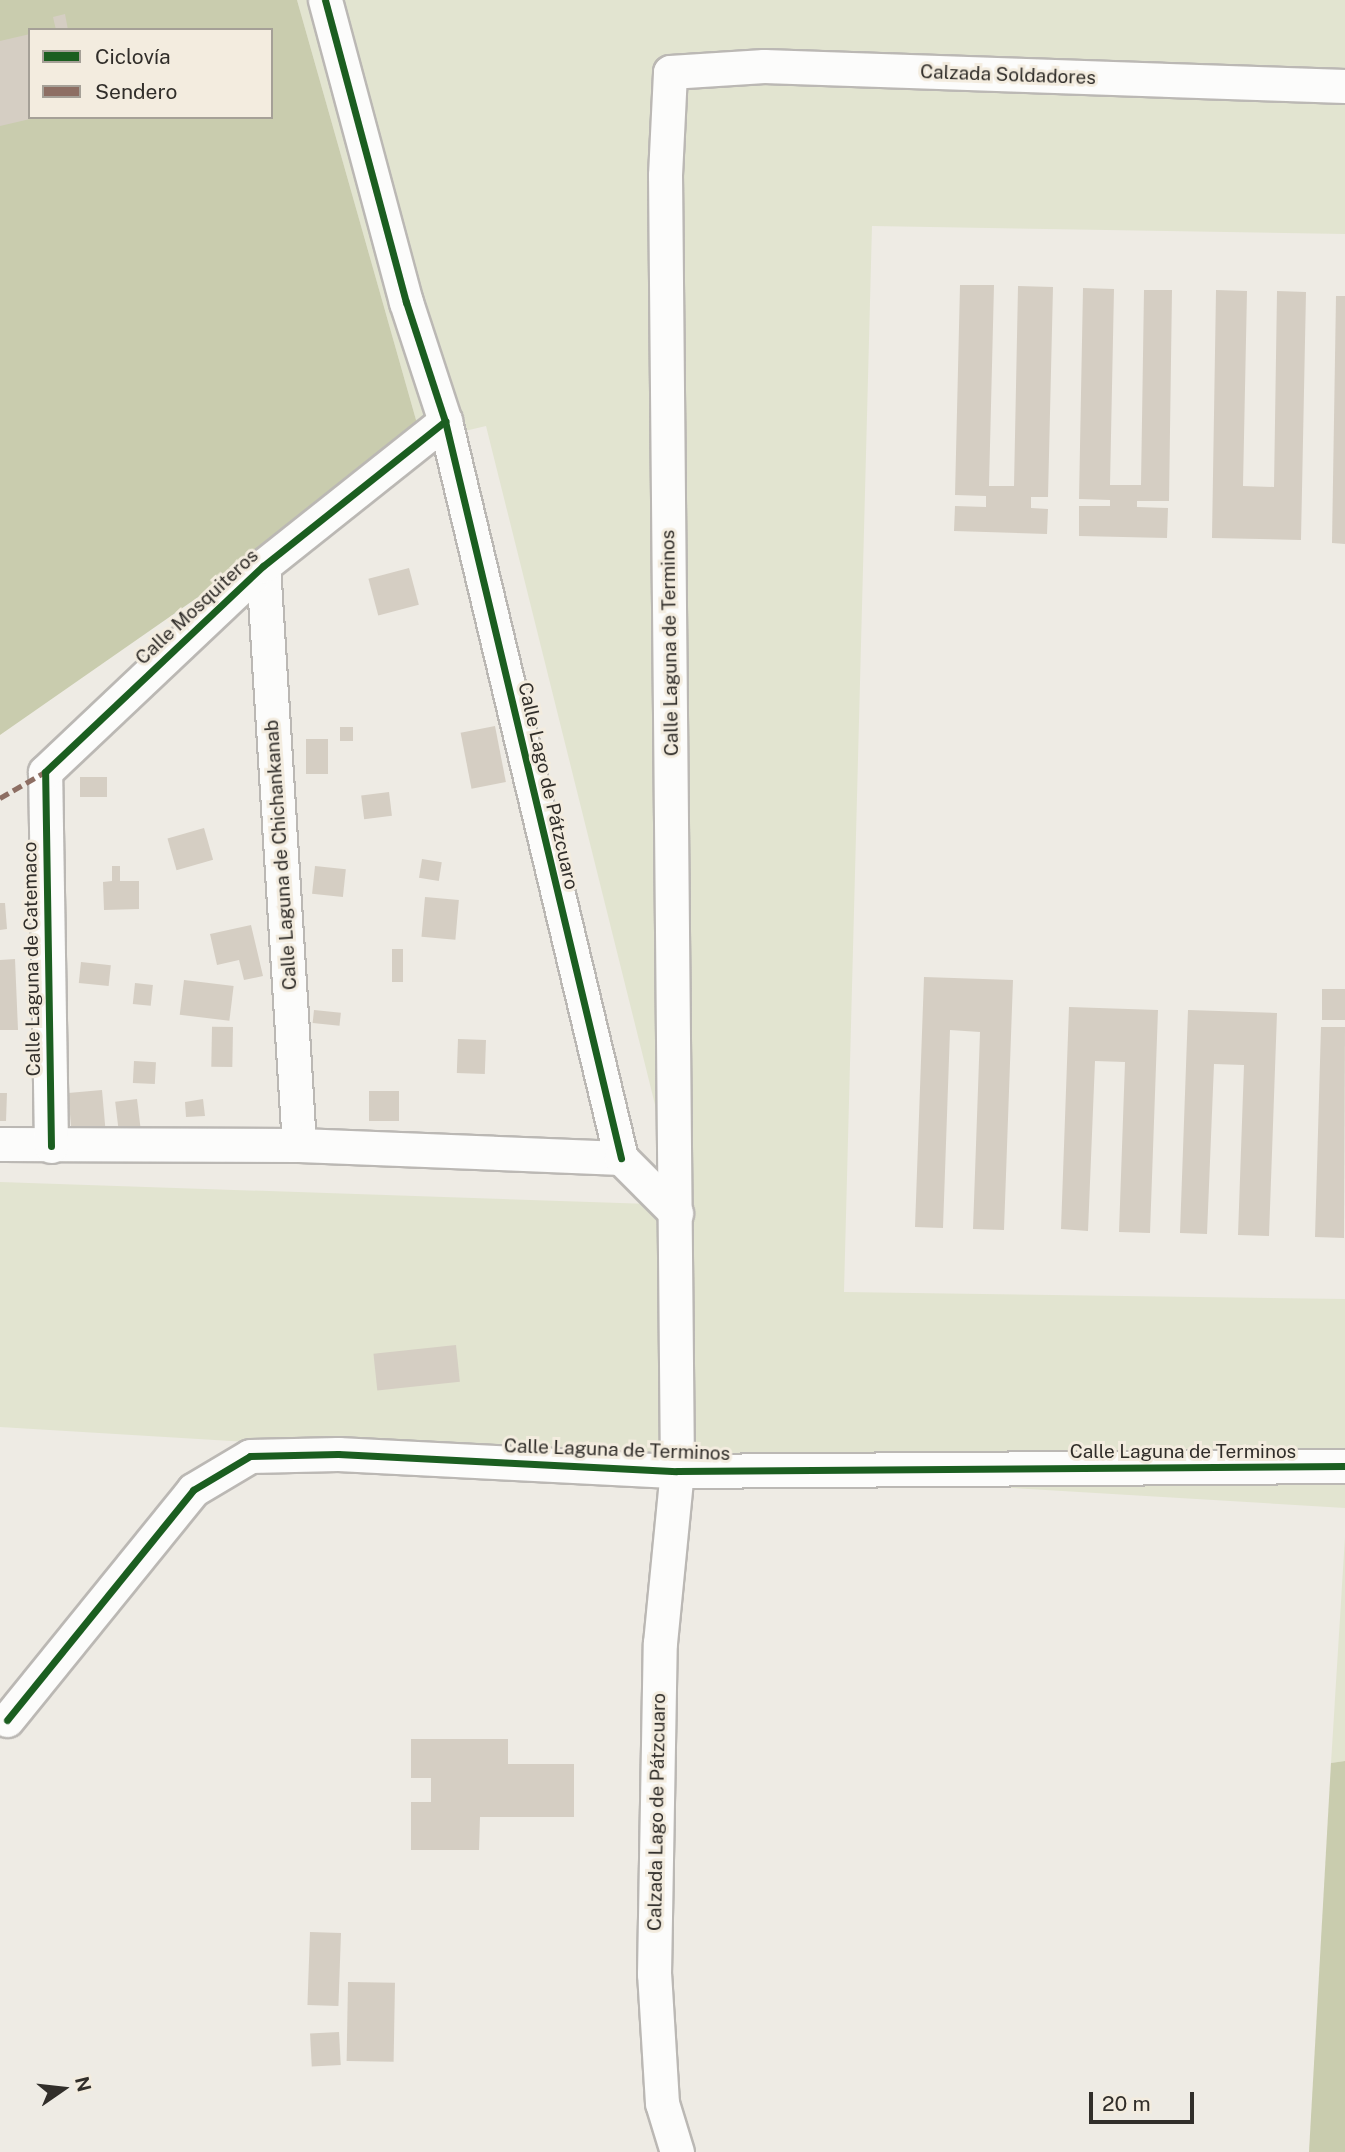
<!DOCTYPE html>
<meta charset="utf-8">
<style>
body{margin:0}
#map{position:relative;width:1345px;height:2152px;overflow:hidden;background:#eeebe4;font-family:"Public Sans",sans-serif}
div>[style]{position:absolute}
.green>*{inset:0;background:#e2e4d0}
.forest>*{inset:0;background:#c9ccae}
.building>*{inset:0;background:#d5cec3;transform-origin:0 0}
.roads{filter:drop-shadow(2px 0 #bbb8b4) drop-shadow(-2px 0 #bbb8b4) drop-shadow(0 2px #bbb8b4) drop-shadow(0 -2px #bbb8b4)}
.minor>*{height:33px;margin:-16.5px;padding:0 16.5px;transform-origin:16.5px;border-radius:16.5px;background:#fcfcfb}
.quiet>*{height:5px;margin-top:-2.5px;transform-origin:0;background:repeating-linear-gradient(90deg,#8d6e63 0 10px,transparent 0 15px)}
.cycleway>*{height:7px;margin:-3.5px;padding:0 3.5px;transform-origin:3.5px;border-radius:3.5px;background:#1b5e20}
span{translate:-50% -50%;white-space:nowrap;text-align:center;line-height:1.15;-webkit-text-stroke:6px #f3ecdf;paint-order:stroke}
.street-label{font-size:19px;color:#312e2a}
.legend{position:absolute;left:28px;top:28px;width:245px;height:91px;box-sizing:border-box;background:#f3ecdf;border:2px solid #a5a097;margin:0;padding:9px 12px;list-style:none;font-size:21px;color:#312e2a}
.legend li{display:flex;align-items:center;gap:14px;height:35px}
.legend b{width:35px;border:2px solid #a5a097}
.north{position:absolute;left:28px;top:2054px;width:70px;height:70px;-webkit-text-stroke:5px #f3ecdf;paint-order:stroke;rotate:76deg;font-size:19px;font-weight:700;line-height:28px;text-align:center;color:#312e2a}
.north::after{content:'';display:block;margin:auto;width:24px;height:32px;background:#312e2a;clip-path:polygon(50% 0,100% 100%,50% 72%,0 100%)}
.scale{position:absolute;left:1089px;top:2092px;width:105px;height:32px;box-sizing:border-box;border:4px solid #312e2a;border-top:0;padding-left:9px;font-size:21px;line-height:24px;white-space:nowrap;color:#312e2a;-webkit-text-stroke:5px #f3ecdf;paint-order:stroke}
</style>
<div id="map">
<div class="green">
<div style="clip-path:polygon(297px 0,1345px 0,1345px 234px,872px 226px,844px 1292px,1345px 1299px,1345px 1508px,0 1427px,0 1182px,680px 1205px,486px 426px,422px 441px)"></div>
<div style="clip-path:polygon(1345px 1537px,1345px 1761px,1331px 1763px)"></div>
</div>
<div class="forest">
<div style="clip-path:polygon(evenodd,0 0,297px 0,422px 441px,0 735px,0 0,30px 30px,271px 30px,271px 117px,30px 117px,30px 30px)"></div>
<div style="clip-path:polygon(1345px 1761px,1345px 2152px,1309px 2152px,1331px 1763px)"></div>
</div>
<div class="building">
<div style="clip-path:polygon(65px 14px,68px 30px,56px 30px,53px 17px)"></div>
<div style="clip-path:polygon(30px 34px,30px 119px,0 126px,0 41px)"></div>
<div style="clip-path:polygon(960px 285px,994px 285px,989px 486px,1014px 486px,1018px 286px,1053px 287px,1048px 497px,1031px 497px,1031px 508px,1048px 509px,1047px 534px,954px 531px,955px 506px,986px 507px,986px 496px,955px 495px)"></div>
<div style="clip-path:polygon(1083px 288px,1114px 289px,1110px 485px,1141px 485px,1144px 290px,1172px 290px,1169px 501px,1137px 501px,1137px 507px,1168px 508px,1167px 538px,1079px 536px,1079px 506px,1110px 506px,1110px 500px,1079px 499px)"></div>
<div style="clip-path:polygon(1216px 290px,1247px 291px,1243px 486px,1274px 487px,1277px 291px,1306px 292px,1301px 540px,1212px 538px)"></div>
<div style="clip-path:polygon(1336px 296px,1345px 296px,1345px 544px,1332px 543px)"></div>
<div style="left:409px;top:568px;width:38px;height:42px;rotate:75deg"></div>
<div style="left:495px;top:726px;width:57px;height:35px;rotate:79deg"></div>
<div style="left:340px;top:727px;width:13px;height:14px"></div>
<div style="left:306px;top:739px;width:22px;height:35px"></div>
<div style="left:80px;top:777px;width:27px;height:20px"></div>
<div style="left:389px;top:792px;width:24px;height:28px;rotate:83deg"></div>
<div style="left:204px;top:828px;width:33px;height:38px;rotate:74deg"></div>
<div style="left:422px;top:859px;width:20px;height:19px;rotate:9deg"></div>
<div style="clip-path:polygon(112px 866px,120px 866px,120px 881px,139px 881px,139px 909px,104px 910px,103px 882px,112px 881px)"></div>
<div style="left:315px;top:866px;width:31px;height:28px;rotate:6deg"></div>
<div style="left:425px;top:897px;width:34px;height:40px;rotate:5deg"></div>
<div style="clip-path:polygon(0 903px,5px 903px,7px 929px,0 930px)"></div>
<div style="clip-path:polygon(251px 925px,263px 976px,244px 980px,239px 960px,217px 965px,210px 934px)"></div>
<div style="left:392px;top:949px;width:11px;height:33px"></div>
<div style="clip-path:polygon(15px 959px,18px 1030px,0 1030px,0 960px)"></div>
<div style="left:81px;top:962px;width:30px;height:21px;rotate:6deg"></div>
<div style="clip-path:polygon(924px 977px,1013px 980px,1004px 1230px,973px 1229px,980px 1032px,950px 1030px,943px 1228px,915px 1227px)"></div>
<div style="left:184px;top:980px;width:50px;height:35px;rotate:7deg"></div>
<div style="left:135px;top:983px;width:18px;height:21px;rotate:6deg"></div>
<div style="left:1322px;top:989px;width:23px;height:31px"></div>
<div style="clip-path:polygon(1069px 1007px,1158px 1010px,1150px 1233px,1119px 1232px,1125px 1062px,1095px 1061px,1088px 1231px,1061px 1229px)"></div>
<div style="left:314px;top:1010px;width:27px;height:13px;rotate:6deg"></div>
<div style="clip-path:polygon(1188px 1010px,1277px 1013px,1269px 1236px,1238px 1235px,1244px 1065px,1214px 1064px,1207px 1234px,1180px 1233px)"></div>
<div style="left:233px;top:1027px;width:40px;height:21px;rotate:91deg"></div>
<div style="clip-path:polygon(1321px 1027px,1345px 1027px,1344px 1238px,1315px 1237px)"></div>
<div style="left:458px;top:1039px;width:28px;height:34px;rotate:2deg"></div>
<div style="left:134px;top:1061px;width:22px;height:22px;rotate:3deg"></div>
<div style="left:102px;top:1090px;width:38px;height:34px;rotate:85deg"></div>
<div style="left:369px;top:1091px;width:30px;height:30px"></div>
<div style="clip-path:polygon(0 1093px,7px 1093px,6px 1121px,0 1121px)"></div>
<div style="left:137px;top:1099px;width:32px;height:22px;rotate:83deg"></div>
<div style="clip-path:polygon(203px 1099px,205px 1116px,186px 1117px,185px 1102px)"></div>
<div style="left:456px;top:1345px;width:37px;height:83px;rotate:84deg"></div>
<div style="clip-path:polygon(411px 1739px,508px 1739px,508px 1764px,574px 1764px,574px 1817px,480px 1817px,479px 1850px,411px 1850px,411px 1802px,431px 1802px,431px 1778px,411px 1778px)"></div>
<div style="left:310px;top:1932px;width:31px;height:73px;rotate:2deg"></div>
<div style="left:348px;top:1982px;width:47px;height:79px;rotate:1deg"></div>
<div style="left:339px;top:2032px;width:33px;height:29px;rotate:87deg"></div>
</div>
<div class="roads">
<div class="minor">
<div style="left:325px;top:0;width:313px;rotate:75deg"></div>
<div style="left:406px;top:302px;width:125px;rotate:71.9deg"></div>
<div style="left:445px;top:421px;width:758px;rotate:76.57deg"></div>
<div style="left:263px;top:566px;width:580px;rotate:86.44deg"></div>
<div style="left:0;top:1144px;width:299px;rotate:0.2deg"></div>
<div style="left:299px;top:1145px;width:322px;rotate:2.3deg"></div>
<div style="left:621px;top:1158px;width:78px;rotate:45deg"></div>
<div style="left:51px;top:1146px;width:374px;rotate:-90.9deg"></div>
<div style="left:45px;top:772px;width:300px;rotate:-43.4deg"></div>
<div style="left:263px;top:566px;width:233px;rotate:-38.5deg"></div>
<div style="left:7px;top:1720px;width:296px;rotate:-51deg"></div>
<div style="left:193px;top:1490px;width:66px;rotate:-30.8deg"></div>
<div style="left:250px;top:1456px;width:88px;rotate:-1.3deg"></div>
<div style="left:338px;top:1454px;width:339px;rotate:2.9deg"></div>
<div style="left:677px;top:1471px;width:668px;rotate:-0.43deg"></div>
<div style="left:677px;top:2152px;width:51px;rotate:-107deg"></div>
<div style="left:662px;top:2103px;width:129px;rotate:-93.5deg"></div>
<div style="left:654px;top:1974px;width:331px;rotate:-89deg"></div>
<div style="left:660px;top:1643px;width:173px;rotate:-84.4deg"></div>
<div style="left:677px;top:1471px;width:1296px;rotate:-90.53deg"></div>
<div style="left:665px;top:175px;width:103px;rotate:-87.2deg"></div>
<div style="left:670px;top:72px;width:94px;rotate:-3.7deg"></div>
<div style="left:764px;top:66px;width:581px;rotate:1.97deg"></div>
</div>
</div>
<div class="quiet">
<div style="left:0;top:798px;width:52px;rotate:-30deg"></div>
</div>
<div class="cycleway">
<div style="left:325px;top:0;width:313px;rotate:75deg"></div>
<div style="left:406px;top:302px;width:125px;rotate:71.9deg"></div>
<div style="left:445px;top:421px;width:758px;rotate:76.57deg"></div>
<div style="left:51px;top:1146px;width:374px;rotate:-90.9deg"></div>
<div style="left:45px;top:772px;width:300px;rotate:-43.4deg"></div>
<div style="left:263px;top:566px;width:233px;rotate:-38.5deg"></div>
<div style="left:7px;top:1720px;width:296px;rotate:-51deg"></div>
<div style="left:193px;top:1490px;width:66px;rotate:-30.8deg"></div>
<div style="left:250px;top:1456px;width:88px;rotate:-1.3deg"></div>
<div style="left:338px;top:1454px;width:339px;rotate:2.9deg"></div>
<div style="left:677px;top:1471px;width:668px;rotate:-0.43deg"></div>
</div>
<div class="street-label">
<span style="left:1008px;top:75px;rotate:2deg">Calzada Soldadores</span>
<span style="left:197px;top:607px;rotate:-43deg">Calle Mosquiteros</span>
<span style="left:670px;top:643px;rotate:-91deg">Calle Laguna de Terminos</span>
<span style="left:548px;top:786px;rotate:77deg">Calle Lago de Pátzcuaro</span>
<span style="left:281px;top:855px;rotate:-94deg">Calle Laguna de Chichankanab</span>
<span style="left:32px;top:959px;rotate:-91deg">Calle Laguna de Catemaco</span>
<span style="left:617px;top:1450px;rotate:2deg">Calle Laguna de Terminos</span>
<span style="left:1183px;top:1452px">Calle Laguna de Terminos</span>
<span style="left:657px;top:1812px;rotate:-89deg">Calzada Lago de Pátzcuaro</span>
</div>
<ul class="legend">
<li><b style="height:9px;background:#1b5e20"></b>Ciclovía</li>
<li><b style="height:9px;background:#8d6e63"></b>Sendero</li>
</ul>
<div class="north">N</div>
<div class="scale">20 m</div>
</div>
